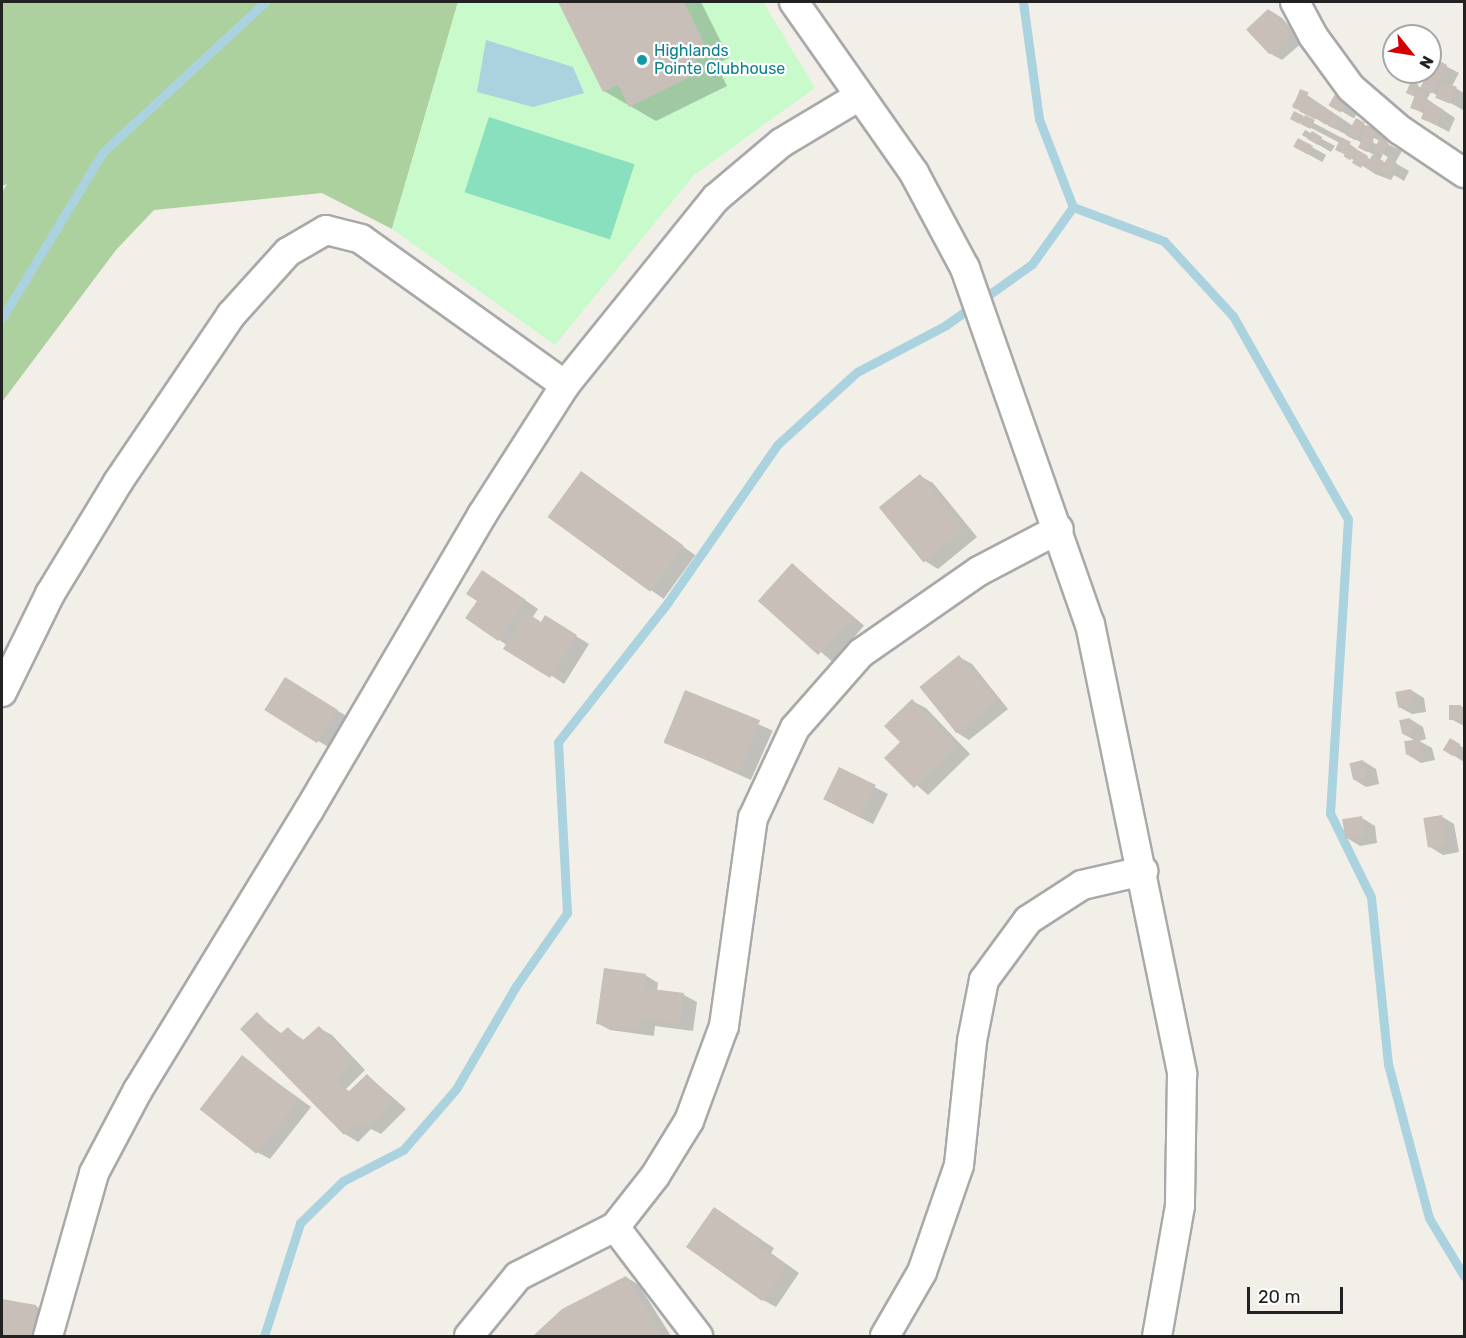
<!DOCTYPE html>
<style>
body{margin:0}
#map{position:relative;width:1466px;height:1338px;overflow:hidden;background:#f2efe9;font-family:Rubik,sans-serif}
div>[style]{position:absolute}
.forest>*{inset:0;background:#add19e}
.park>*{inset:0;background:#c8facc}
.pitch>*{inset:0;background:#88e0be;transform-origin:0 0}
.water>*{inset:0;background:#aad3df}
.shadow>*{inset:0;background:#0003;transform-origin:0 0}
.stream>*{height:9px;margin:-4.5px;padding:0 4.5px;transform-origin:4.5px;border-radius:4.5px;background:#aad3df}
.building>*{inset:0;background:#c7bfb8;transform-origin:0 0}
.roads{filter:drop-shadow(2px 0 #a9a9a9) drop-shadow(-2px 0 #a9a9a9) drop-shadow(0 2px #a9a9a9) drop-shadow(0 -2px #a9a9a9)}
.street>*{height:28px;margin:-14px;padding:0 14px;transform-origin:14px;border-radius:14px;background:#fff}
.dots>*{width:16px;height:16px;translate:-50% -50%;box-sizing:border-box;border:3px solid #fff;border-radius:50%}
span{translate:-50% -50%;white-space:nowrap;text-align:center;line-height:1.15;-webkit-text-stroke:4.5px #fff;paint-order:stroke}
.culture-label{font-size:16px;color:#0d838f}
.left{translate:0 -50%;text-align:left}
.frame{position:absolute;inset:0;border:3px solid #222;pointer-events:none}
.north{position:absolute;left:1382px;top:24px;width:60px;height:60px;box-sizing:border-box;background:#fff;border:2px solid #a7a7a7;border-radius:50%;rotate:120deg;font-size:16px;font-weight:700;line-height:24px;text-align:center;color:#222}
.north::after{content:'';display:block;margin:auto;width:21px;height:27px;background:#d40000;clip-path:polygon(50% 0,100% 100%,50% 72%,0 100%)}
.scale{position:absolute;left:1247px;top:1287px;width:96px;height:27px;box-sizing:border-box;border:3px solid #222;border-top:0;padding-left:8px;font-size:18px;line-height:21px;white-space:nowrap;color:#222;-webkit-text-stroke:4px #fff;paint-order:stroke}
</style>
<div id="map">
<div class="forest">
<div style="clip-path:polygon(2px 2px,458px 2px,392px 229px,322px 193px,154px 210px,116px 250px,2px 402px,2px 192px,7px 184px,2px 186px)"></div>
</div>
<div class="park">
<div style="clip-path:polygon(458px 2px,763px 2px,815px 88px,694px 175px,555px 345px,392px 229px)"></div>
</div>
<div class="pitch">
<div style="left:489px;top:117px;width:153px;height:79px;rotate:18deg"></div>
</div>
<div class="water">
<div style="clip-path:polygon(486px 40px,573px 67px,584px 93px,533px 107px,477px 92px)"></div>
</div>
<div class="shadow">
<div style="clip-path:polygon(559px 2px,701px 2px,729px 58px,716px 64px,727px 86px,656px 121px,604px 91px)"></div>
<div style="clip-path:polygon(1269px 10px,1282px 18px,1303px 42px,1282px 60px,1269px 53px)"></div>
<div style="clip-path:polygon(1436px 61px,1459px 73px,1452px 86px,1464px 93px,1463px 110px,1431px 92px,1427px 99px,1455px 118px,1449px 132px,1422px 118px,1424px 114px,1411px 106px,1415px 97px,1407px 92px,1412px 83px,1422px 88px)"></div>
<div style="clip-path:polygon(evenodd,1301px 91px,1353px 126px,1356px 120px,1388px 138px,1386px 143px,1402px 151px,1395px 163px,1409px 171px,1404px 181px,1394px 175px,1391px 180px,1375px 174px,1337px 149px,1340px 143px,1292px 118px,1295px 113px,1340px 137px,1371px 160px,1374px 155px,1360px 147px,1362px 143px,1292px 106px,1301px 91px,1374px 138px,1380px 141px,1378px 145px,1372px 142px,1374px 138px,1301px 91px,1383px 154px,1389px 158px,1386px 163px,1380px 160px,1383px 154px)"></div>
<div style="left:1339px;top:91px;width:27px;height:16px;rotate:31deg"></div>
<div style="clip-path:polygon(1305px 130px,1335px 146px,1331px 152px,1302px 135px)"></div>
<div style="left:1299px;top:140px;width:31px;height:8px;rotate:29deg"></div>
<div style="left:582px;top:473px;width:140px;height:54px;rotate:36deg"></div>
<div style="clip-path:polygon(920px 476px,933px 483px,977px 537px,938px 569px,925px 561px)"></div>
<div style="left:792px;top:565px;width:94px;height:48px;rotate:40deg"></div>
<div style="clip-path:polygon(496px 580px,538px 609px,532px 618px,542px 623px,545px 617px,589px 644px,564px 684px,467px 618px)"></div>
<div style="clip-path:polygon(959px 657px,972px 664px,1008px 709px,969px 740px,956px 732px,921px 687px)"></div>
<div style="left:285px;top:679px;width:76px;height:36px;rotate:31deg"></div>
<div style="clip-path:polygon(1411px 690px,1424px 698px,1426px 712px,1412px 714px,1399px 707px)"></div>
<div style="left:686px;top:692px;width:95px;height:54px;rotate:24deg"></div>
<div style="clip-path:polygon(912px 701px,926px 708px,970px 754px,928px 795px,886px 758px,902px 742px)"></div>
<div style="clip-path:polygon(1461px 706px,1464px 708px,1464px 726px,1451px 719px)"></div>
<div style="clip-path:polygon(1410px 719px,1423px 727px,1426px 739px,1419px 741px,1432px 748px,1435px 760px,1421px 763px,1408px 755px,1416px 741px,1403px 734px)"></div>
<div style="clip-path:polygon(1450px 740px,1464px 748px,1464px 762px,1445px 750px)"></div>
<div style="clip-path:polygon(1363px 761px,1376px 769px,1379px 784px,1366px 787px,1353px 779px)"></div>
<div style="clip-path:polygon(839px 769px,888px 794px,873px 824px,837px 806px)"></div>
<div style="clip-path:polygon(1441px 816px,1454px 824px,1459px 852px,1443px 855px,1430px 847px)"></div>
<div style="clip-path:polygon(1362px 818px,1375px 826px,1377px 843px,1360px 846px,1347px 838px)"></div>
<div style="clip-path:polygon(645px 975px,658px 983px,657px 991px,684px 995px,697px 1002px,693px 1031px,655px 1026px,654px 1036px,610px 1030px,597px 1023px)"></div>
<div style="clip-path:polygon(257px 1014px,282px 1034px,288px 1029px,305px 1041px,319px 1028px,332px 1035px,365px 1070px,346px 1089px,350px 1092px,367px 1075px,406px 1109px,381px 1134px,371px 1129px,358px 1142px,345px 1134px,242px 1029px)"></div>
<div style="clip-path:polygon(242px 1057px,311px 1107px,270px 1159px,257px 1152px)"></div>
<div style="clip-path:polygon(714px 1209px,774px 1248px,771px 1253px,799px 1273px,776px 1307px,763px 1300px)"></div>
<div style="clip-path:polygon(626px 1277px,639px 1285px,671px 1336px,535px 1336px,562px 1310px)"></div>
<div style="clip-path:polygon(2px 1301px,36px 1306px,49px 1314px,45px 1336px,2px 1336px)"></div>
</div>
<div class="stream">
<div style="left:1023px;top:2px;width:118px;rotate:82.2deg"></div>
<div style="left:1039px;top:119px;width:94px;rotate:68.9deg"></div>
<div style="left:1073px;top:207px;width:97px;rotate:20.5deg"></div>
<div style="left:1164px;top:241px;width:102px;rotate:47.4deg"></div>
<div style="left:1233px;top:316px;width:233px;rotate:60.5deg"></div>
<div style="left:1348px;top:519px;width:295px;rotate:93.5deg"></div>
<div style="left:1330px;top:813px;width:93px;rotate:64deg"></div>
<div style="left:1371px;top:897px;width:168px;rotate:84.2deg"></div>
<div style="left:1388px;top:1064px;width:159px;rotate:75.1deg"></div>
<div style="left:1429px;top:1218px;width:68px;rotate:58.9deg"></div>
<div style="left:2px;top:318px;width:194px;rotate:-58.7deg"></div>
<div style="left:103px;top:152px;width:221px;rotate:-42.8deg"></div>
<div style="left:264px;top:1336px;width:119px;rotate:-72.3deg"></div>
<div style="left:300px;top:1223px;width:60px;rotate:-44.3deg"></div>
<div style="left:343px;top:1181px;width:68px;rotate:-27.3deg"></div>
<div style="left:403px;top:1150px;width:81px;rotate:-49deg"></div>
<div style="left:456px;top:1089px;width:119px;rotate:-59.8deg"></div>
<div style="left:516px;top:986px;width:89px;rotate:-55.1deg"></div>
<div style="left:567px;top:913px;width:171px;rotate:-93deg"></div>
<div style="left:558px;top:742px;width:178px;rotate:-51.8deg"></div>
<div style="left:668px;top:602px;width:191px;rotate:-55.2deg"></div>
<div style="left:777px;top:445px;width:108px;rotate:-42.4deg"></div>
<div style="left:857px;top:372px;width:101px;rotate:-27.8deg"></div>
<div style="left:946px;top:325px;width:105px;rotate:-35.3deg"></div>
<div style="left:1032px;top:264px;width:70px;rotate:-54.3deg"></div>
</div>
<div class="building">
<div style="clip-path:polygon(558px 2px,684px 2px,704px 43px,691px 50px,702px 71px,629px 107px,618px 85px,603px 92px)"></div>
<div style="left:1268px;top:9px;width:34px;height:30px;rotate:47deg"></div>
<div style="left:1436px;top:59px;width:13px;height:32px;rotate:29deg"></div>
<div style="left:1411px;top:81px;width:8px;height:13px;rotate:23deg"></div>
<div style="left:1442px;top:81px;width:16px;height:18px;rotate:22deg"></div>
<div style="left:1300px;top:89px;width:9px;height:20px;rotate:21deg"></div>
<div style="left:1338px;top:89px;width:14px;height:19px;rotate:30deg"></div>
<div style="left:1416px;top:92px;width:12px;height:17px;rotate:20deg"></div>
<div style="left:1306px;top:98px;width:18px;height:15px;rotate:27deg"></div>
<div style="left:1427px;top:103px;width:17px;height:17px;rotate:21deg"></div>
<div style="clip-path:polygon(1323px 107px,1332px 112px,1326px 125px,1317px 119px)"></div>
<div style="left:1294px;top:111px;width:11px;height:9px;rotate:27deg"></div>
<div style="left:1333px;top:114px;width:8px;height:13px;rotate:23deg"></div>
<div style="left:1305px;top:115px;width:11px;height:10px;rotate:27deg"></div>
<div style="left:1356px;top:118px;width:10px;height:20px;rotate:29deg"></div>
<div style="clip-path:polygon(1367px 125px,1376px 129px,1372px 138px,1362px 133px)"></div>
<div style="left:1312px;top:131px;width:12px;height:9px;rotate:31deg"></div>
<div style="left:1364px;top:136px;width:11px;height:13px;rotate:27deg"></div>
<div style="clip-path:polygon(1341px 137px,1351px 142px,1344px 154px,1335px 150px)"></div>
<div style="left:1298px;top:138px;width:17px;height:10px;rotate:28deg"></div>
<div style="left:1380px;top:138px;width:10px;height:14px;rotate:29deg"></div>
<div style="left:1350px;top:145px;width:8px;height:13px;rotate:30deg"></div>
<div style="clip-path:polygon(1358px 150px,1368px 156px,1361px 168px,1352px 163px)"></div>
<div style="left:1372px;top:155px;width:13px;height:14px;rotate:27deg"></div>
<div style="left:1388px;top:157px;width:11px;height:15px;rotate:34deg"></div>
<div style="left:581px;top:471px;width:127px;height:57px;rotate:36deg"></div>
<div style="left:920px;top:474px;width:71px;height:53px;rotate:51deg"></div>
<div style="left:792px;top:563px;width:81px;height:51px;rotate:42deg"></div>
<div style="clip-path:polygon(482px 570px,526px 600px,498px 641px,465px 618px,477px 601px,466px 594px)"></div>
<div style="clip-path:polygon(526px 612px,541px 622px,545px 615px,577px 635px,550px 678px,503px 649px)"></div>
<div style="left:959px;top:655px;width:59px;height:51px;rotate:51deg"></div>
<div style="left:285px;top:677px;width:62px;height:39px;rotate:32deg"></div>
<div style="left:1411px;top:689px;width:16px;height:16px;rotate:79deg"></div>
<div style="left:685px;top:690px;width:81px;height:57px;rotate:22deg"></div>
<div style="clip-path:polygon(912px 699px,957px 746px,914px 788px,884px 758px,900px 742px,884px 726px)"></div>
<div style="left:1449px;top:705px;width:12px;height:15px"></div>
<div style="left:1410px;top:718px;width:14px;height:11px;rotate:78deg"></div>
<div style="left:1450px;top:738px;width:12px;height:14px;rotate:31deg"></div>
<div style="left:1420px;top:739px;width:14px;height:16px;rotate:82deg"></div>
<div style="left:1363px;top:760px;width:17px;height:14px;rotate:77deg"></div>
<div style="left:839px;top:767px;width:41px;height:36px;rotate:26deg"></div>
<div style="left:1442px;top:815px;width:30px;height:19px;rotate:81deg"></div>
<div style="left:1362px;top:816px;width:20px;height:20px;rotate:81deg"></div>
<div style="clip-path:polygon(604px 968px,646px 974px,644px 988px,684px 993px,680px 1024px,642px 1019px,641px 1030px,596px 1024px)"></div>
<div style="clip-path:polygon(257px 1012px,279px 1035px,288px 1027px,302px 1041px,319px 1026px,353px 1061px,334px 1080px,347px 1093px,367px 1074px,394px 1101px,367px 1127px,357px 1122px,344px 1135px,240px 1029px)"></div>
<div style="left:242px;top:1055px;width:72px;height:69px;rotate:38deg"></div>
<div style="clip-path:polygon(714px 1207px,762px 1240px,758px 1245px,787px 1265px,762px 1301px,686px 1247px)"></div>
<div style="clip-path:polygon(626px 1276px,662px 1334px,533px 1336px,562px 1309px)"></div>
<div style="clip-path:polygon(2px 1299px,36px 1305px,32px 1331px,40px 1332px,39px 1336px,2px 1336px)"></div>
</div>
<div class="roads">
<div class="street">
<div style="left:794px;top:2px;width:209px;rotate:54.9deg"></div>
<div style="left:914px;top:173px;width:108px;rotate:61.8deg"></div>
<div style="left:965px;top:268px;width:377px;rotate:70.7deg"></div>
<div style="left:1090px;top:624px;width:459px;rotate:78.4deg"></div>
<div style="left:1182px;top:1074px;width:132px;rotate:90.9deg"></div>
<div style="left:1180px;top:1206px;width:132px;rotate:100deg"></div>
<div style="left:1295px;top:2px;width:38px;rotate:62deg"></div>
<div style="left:1313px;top:36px;width:64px;rotate:53.8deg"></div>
<div style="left:1351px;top:88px;width:65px;rotate:40.6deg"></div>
<div style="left:1400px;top:130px;width:77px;rotate:33.9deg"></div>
<div style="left:2px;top:692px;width:109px;rotate:-63.9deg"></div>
<div style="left:50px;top:594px;width:131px;rotate:-58.7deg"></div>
<div style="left:118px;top:482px;width:202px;rotate:-55.9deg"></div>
<div style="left:231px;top:315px;width:85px;rotate:-47.9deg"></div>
<div style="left:288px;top:252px;width:44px;rotate:-30.1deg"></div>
<div style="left:326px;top:230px;width:36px;rotate:14deg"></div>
<div style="left:361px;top:239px;width:251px;rotate:35.6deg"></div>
<div style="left:615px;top:1227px;width:137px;rotate:52.7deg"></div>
<div style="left:48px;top:1336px;width:169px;rotate:-74.2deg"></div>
<div style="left:94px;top:1173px;width:94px;rotate:-62.1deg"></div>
<div style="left:138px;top:1090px;width:328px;rotate:-58.6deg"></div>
<div style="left:309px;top:810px;width:342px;rotate:-59.6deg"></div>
<div style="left:482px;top:515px;width:154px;rotate:-57.4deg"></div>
<div style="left:565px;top:385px;width:240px;rotate:-51.1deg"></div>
<div style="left:716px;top:198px;width:85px;rotate:-40.2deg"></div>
<div style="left:781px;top:143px;width:90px;rotate:-30.9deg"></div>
<div style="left:469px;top:1336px;width:77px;rotate:-50.8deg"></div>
<div style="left:518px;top:1276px;width:109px;rotate:-26.8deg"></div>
<div style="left:615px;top:1227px;width:65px;rotate:-51.9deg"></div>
<div style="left:655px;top:1176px;width:65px;rotate:-58.3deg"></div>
<div style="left:689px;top:1121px;width:101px;rotate:-69.8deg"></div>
<div style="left:724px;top:1026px;width:210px;rotate:-82.1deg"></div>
<div style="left:753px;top:818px;width:99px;rotate:-65deg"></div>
<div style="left:795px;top:728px;width:100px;rotate:-48.7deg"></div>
<div style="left:861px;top:653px;width:144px;rotate:-34.8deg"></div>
<div style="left:979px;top:571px;width:90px;rotate:-27.7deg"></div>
<div style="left:885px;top:1336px;width:74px;rotate:-60deg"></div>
<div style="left:922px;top:1272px;width:113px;rotate:-70.9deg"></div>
<div style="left:959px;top:1165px;width:125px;rotate:-84deg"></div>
<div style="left:972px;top:1041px;width:62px;rotate:-78.9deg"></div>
<div style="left:984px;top:980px;width:74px;rotate:-53.7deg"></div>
<div style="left:1028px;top:920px;width:64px;rotate:-32.9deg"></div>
<div style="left:1082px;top:885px;width:63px;rotate:-12.9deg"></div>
</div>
</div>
<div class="dots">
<div style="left:642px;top:60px;background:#0f9aa8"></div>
</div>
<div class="culture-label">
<span class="left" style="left:654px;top:60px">Highlands<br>Pointe Clubhouse</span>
</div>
<div class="frame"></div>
<div class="north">N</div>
<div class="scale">20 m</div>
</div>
